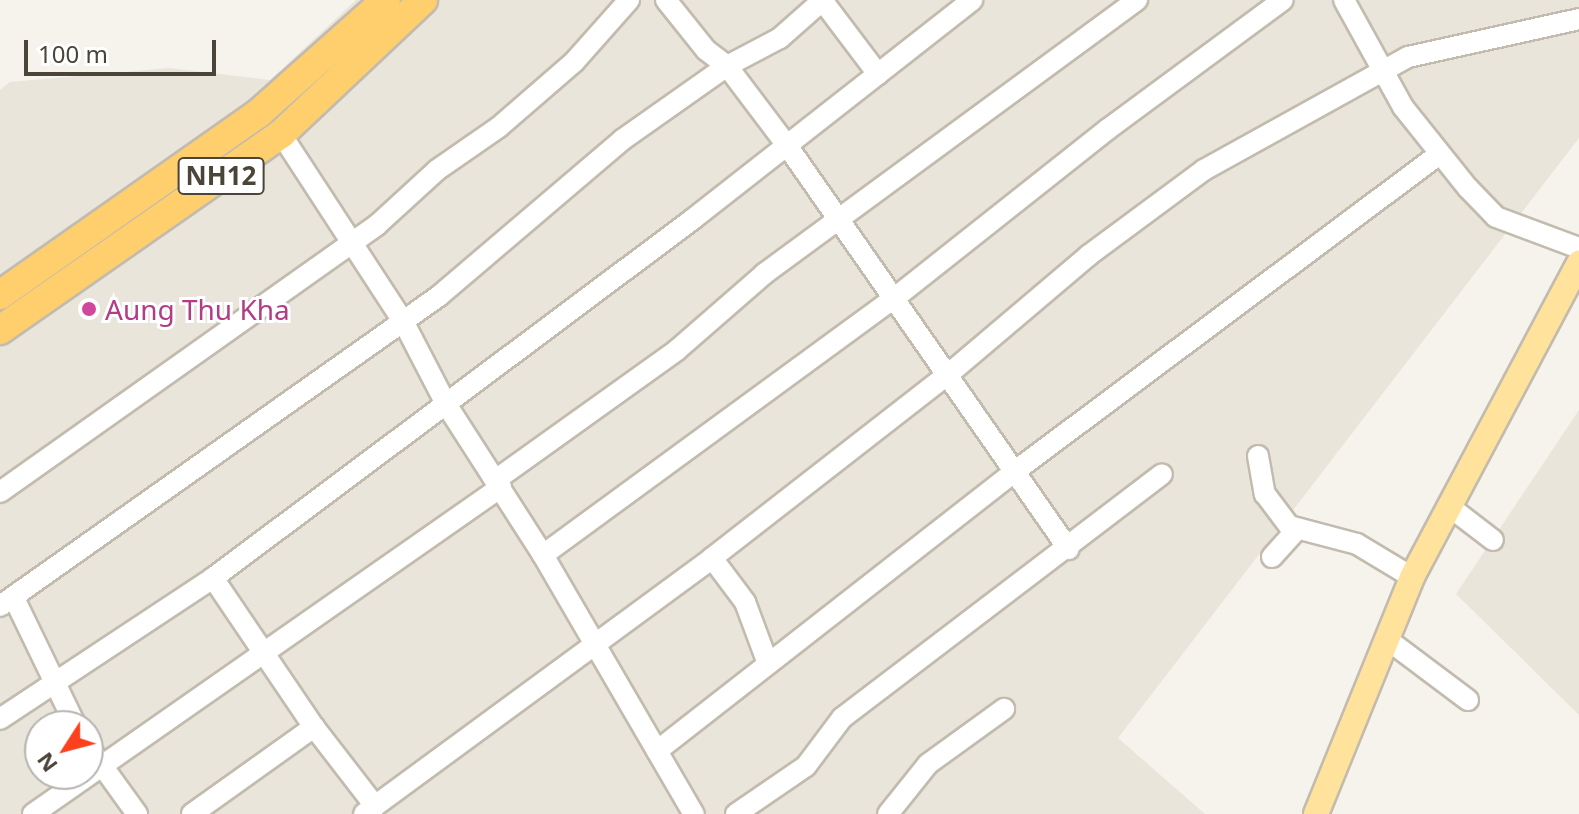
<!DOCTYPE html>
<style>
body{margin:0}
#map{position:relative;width:1579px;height:814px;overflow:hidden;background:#f6f3ec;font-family:"Noto Sans",sans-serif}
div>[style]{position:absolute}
.residential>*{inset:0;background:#eae5da}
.roads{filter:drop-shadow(2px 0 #c2bbae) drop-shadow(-2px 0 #c2bbae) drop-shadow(0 2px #c2bbae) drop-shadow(0 -2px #c2bbae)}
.minor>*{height:20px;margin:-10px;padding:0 10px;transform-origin:10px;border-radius:10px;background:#fff}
.major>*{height:24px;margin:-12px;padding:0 12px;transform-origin:12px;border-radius:12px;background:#ffe39c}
.highway>*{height:28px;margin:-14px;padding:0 14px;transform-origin:14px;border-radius:14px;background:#ffcf6e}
.dots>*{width:22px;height:22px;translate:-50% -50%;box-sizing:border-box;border:4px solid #fff;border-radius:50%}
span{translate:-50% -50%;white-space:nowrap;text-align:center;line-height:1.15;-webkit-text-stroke:6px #fff;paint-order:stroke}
.shield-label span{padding:2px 6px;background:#fff;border:2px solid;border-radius:6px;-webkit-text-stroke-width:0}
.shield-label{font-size:26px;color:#4b4439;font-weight:700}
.hotel-label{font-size:28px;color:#b23c85}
.left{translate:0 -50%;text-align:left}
.north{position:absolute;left:24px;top:710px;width:80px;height:80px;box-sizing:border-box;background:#fff;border:2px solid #b7b4b0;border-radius:50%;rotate:234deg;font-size:22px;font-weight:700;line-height:32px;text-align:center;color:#4b4439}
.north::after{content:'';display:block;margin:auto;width:28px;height:36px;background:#fc3f1d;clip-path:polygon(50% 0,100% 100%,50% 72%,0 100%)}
.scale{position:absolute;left:24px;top:40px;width:192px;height:36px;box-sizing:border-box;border:4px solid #4b4439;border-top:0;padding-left:10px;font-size:24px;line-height:28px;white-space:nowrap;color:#4b4439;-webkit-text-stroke:6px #fff;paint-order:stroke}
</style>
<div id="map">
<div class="residential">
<div style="clip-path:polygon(evenodd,356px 0,1579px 0,1579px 138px,1118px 738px,1205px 814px,0 814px,0 90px,10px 82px,169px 68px,270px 80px,356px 0,40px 726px,88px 726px,88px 774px,40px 774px,40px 726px)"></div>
<div style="clip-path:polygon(1579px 410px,1579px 715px,1456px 594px)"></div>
</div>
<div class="roads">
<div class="minor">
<div style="left:666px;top:0;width:64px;rotate:51.3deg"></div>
<div style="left:706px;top:50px;width:26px;rotate:37deg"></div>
<div style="left:727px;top:66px;width:98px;rotate:52.9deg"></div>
<div style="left:786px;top:144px;width:494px;rotate:55.1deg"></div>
<div style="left:822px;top:0;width:93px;rotate:52.9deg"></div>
<div style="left:1344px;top:0;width:122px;rotate:61.1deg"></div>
<div style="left:1403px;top:107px;width:104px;rotate:51.3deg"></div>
<div style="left:1468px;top:188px;width:40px;rotate:46deg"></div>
<div style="left:1496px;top:217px;width:89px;rotate:20.5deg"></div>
<div style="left:281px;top:134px;width:223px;rotate:56.9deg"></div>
<div style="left:403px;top:321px;width:93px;rotate:62.6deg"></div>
<div style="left:446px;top:404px;width:179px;rotate:57.3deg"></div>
<div style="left:543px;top:555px;width:300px;rotate:59.8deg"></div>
<div style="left:1258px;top:456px;width:39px;rotate:80deg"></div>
<div style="left:1265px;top:494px;width:40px;rotate:53deg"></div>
<div style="left:1289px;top:526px;width:70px;rotate:14.8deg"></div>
<div style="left:1357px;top:544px;width:64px;rotate:31deg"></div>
<div style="left:497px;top:479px;width:221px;rotate:-35.6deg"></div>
<div style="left:677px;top:350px;width:116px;rotate:-41.1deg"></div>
<div style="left:764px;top:274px;width:463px;rotate:-36.3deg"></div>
<div style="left:0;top:492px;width:462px;rotate:-35.3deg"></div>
<div style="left:377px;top:225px;width:81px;rotate:-42.5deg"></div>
<div style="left:437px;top:170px;width:75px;rotate:-34.7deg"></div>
<div style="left:499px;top:127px;width:99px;rotate:-40.9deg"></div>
<div style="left:574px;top:62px;width:83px;rotate:-48.4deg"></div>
<div style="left:1450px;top:507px;width:54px;rotate:37.5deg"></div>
<div style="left:543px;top:555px;width:437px;rotate:-36.2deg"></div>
<div style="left:896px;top:297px;width:270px;rotate:-38.4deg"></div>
<div style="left:1108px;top:129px;width:217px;rotate:-36.4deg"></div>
<div style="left:1272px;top:557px;width:36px;rotate:-48deg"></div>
<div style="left:712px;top:558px;width:55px;rotate:53.1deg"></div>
<div style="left:745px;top:602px;width:66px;rotate:69.6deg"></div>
<div style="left:213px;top:578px;width:180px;rotate:55.9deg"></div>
<div style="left:14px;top:598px;width:142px;rotate:64.2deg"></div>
<div style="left:0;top:606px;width:537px;rotate:-35.23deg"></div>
<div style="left:439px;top:296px;width:240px;rotate:-40.4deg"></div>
<div style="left:622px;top:140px;width:128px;rotate:-35.2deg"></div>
<div style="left:727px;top:66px;width:60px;rotate:-27.8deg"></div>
<div style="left:780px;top:38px;width:57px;rotate:-41.5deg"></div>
<div style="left:1388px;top:640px;width:100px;rotate:36.9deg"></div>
<div style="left:0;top:719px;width:255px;rotate:-33.5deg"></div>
<div style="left:213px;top:578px;width:599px;rotate:-36.79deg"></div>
<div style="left:693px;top:219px;width:355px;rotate:-38.1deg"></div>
<div style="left:88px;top:746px;width:84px;rotate:54.2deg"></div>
<div style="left:657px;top:751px;width:458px;rotate:-38deg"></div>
<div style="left:1018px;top:469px;width:524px;rotate:-36.78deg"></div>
<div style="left:33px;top:814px;width:571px;rotate:-34.94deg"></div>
<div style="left:192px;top:814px;width:150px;rotate:-35.5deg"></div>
<div style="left:314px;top:727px;width:100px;rotate:52.3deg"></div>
<div style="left:364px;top:814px;width:432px;rotate:-36.3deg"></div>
<div style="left:712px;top:558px;width:301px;rotate:-37.9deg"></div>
<div style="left:950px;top:373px;width:182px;rotate:-40.3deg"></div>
<div style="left:1089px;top:255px;width:143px;rotate:-36.5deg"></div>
<div style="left:1204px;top:170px;width:233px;rotate:-29deg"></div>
<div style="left:1408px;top:57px;width:175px;rotate:-12.5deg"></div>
<div style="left:736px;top:814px;width:85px;rotate:-34.4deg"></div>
<div style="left:806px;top:766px;width:60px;rotate:-53.1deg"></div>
<div style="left:842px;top:718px;width:402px;rotate:-37.3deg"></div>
<div style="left:888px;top:814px;width:64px;rotate:-51.3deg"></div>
<div style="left:928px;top:764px;width:94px;rotate:-35.9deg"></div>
</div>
<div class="major">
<div style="left:1316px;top:814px;width:256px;rotate:-67.9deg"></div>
<div style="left:1412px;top:577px;width:356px;rotate:-62deg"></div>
</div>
<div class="highway">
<div style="left:0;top:295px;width:317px;rotate:-35.1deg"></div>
<div style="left:259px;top:113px;width:170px;rotate:-41.7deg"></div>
<div style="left:0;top:330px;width:343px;rotate:-34.9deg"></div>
<div style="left:281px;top:134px;width:195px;rotate:-43.3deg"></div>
</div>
</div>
<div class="dots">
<div style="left:89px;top:309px;background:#d1479c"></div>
</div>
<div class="shield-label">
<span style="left:221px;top:176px">NH12</span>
</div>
<div class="hotel-label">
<span class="left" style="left:105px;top:309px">Aung Thu Kha</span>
</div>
<div class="north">N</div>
<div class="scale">100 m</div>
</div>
